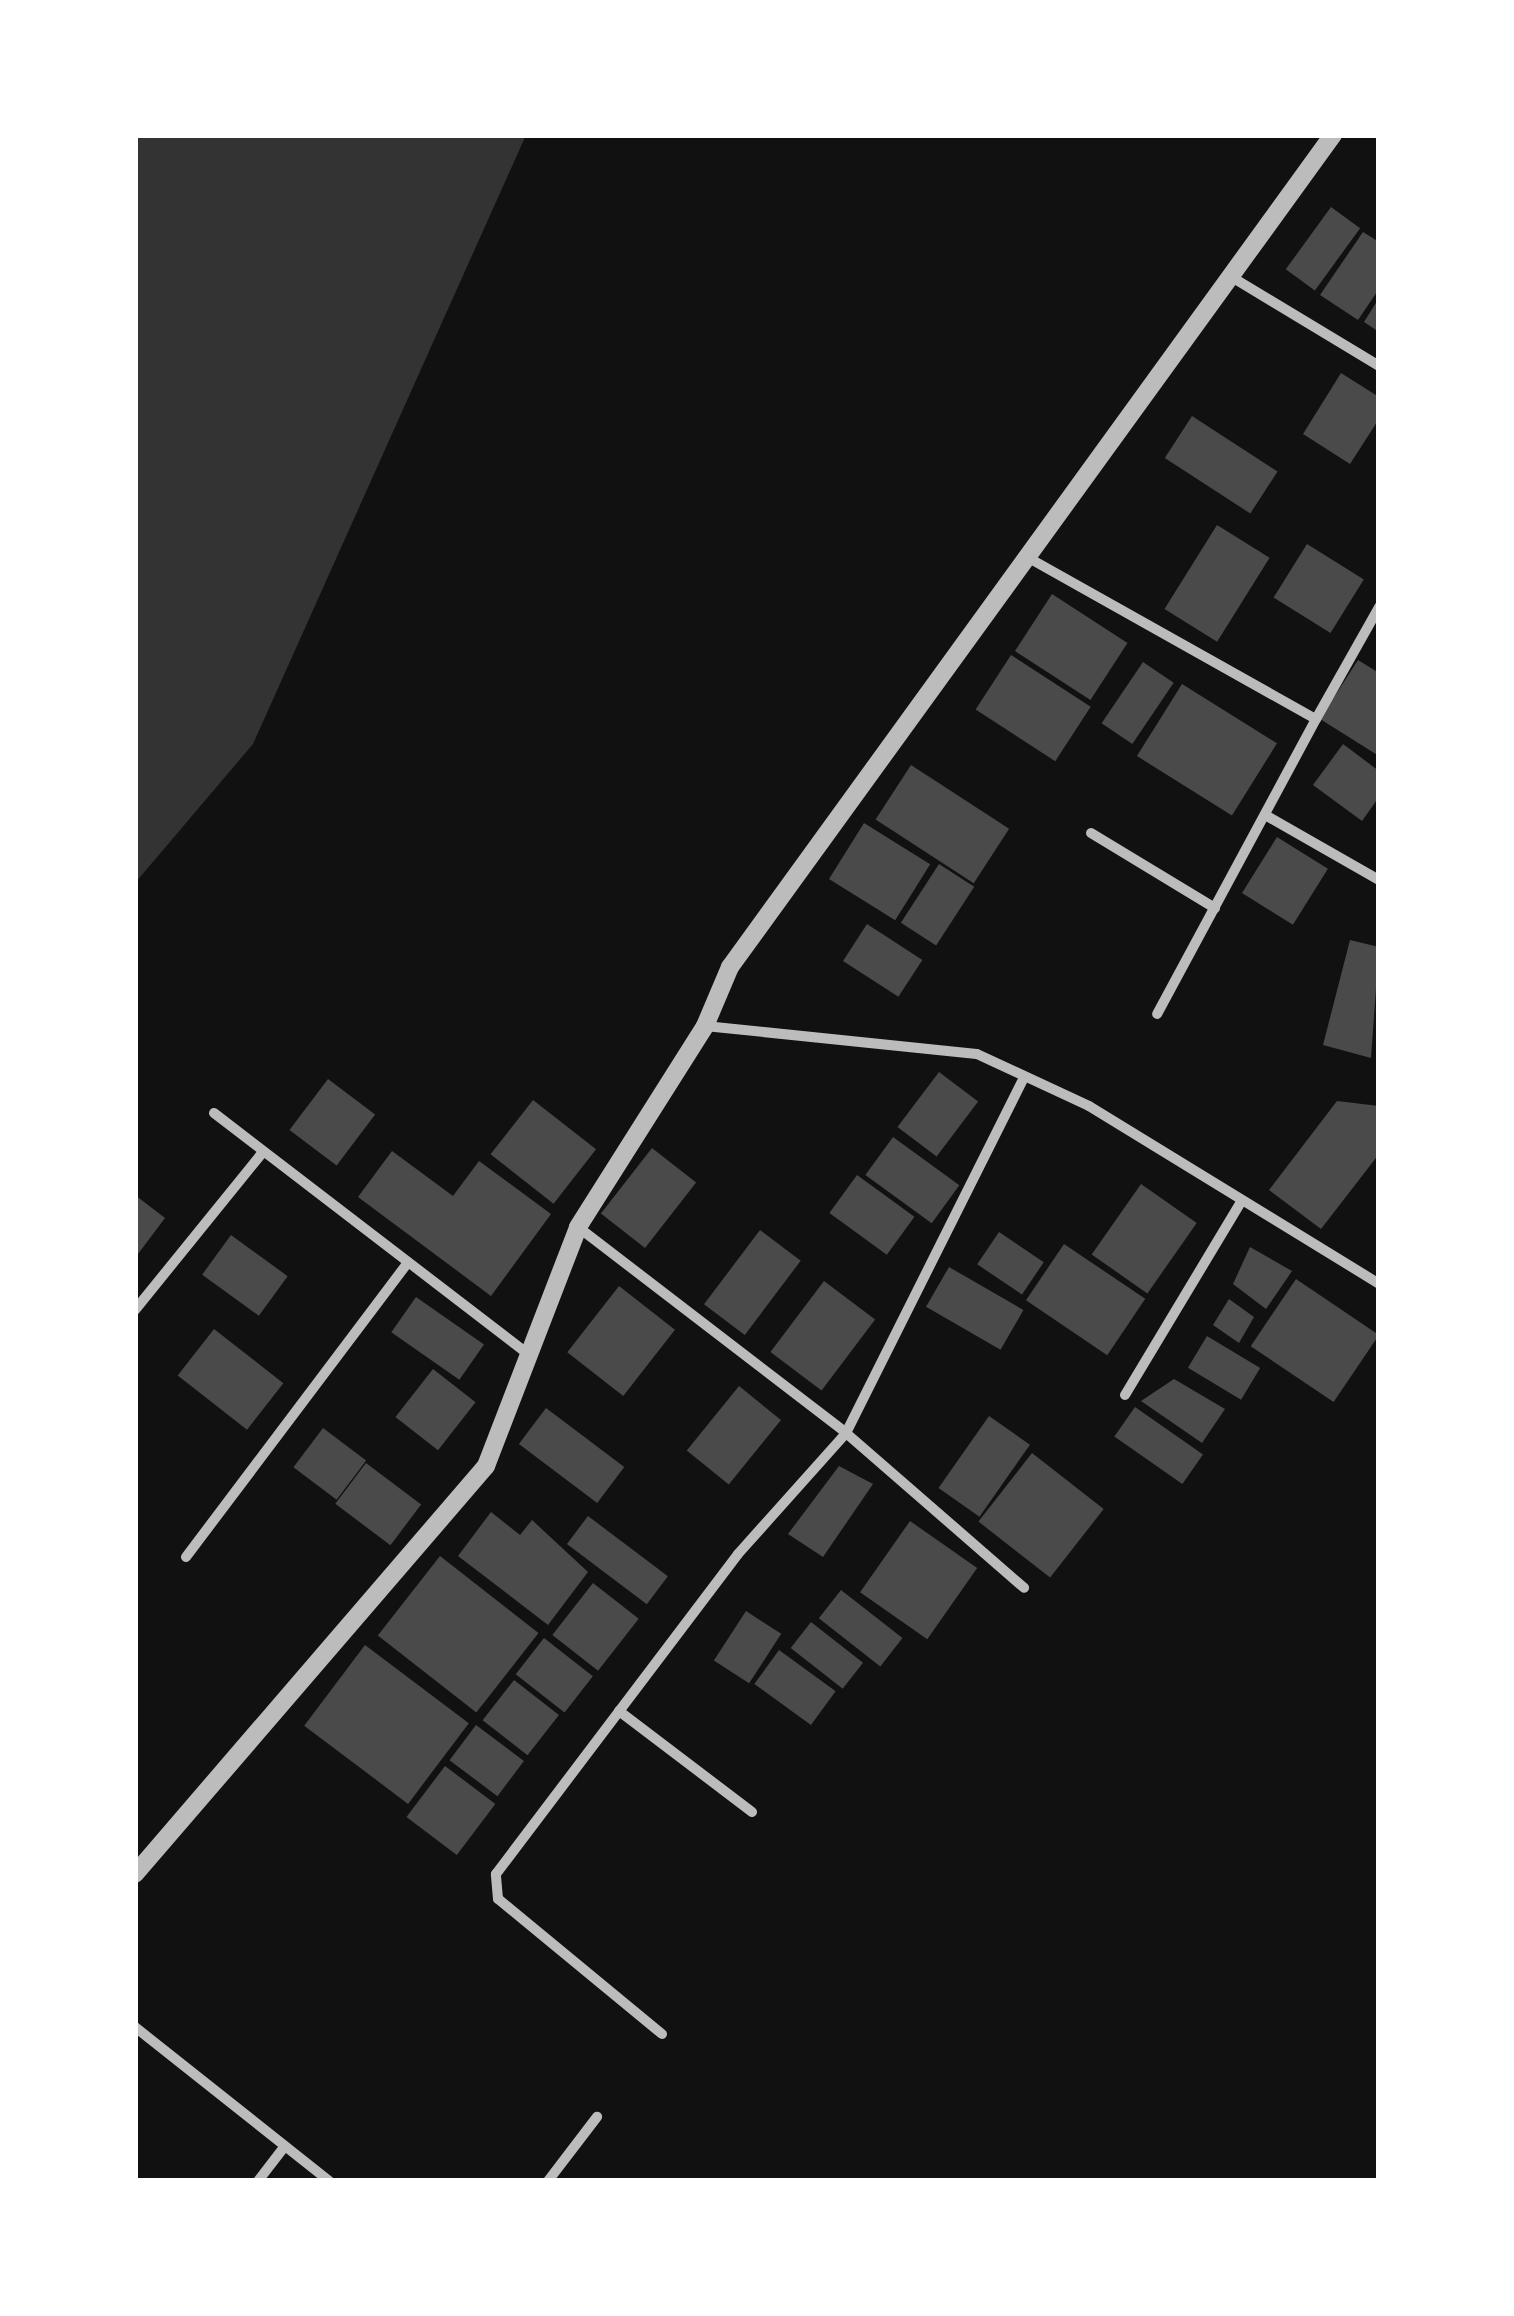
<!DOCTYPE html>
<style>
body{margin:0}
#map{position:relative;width:1514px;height:2316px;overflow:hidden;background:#111;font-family:Overpass,sans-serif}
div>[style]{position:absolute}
.water>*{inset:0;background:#333}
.building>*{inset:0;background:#4a4a4a;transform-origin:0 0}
.minor>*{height:10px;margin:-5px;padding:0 5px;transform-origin:5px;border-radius:5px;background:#bcbcbc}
.tertiary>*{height:18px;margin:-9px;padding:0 9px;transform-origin:9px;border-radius:9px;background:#bcbcbc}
span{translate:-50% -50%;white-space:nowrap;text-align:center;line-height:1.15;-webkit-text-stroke:8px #fff;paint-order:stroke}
.frame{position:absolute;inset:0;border:138px solid #fff;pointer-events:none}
</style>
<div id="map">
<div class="water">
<div style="clip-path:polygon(135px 135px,526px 135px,253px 744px,135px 883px)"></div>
</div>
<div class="building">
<div style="left:1331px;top:207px;width:36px;height:77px;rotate:36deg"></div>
<div style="clip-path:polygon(1363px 232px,1379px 242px,1379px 289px,1358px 320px,1320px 295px)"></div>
<div style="clip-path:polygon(1379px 298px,1379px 332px,1364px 322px)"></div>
<div style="clip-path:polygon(1341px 373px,1379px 397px,1379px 419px,1350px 464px,1303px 434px)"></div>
<div style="left:1192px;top:416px;width:102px;height:50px;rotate:33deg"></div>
<div style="left:1217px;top:525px;width:62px;height:99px;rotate:32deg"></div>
<div style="left:1307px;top:544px;width:67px;height:63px;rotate:32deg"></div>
<div style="left:1052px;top:594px;width:90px;height:68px;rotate:33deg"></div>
<div style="left:1011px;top:655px;width:95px;height:65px;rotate:33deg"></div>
<div style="clip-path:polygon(1358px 660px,1379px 673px,1379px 756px,1320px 719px)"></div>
<div style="left:1143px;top:662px;width:37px;height:74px;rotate:34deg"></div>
<div style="left:1182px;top:684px;width:112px;height:85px;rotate:32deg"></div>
<div style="clip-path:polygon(1343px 744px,1379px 771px,1379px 797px,1362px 821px,1313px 785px)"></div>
<div style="left:911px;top:765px;width:117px;height:65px;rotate:33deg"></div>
<div style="left:864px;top:823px;width:78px;height:66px;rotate:32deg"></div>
<div style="left:1277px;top:837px;width:60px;height:66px;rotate:32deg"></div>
<div style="left:939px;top:864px;width:42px;height:70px;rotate:33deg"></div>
<div style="left:867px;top:924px;width:66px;height:44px;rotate:33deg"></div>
<div style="clip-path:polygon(1350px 940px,1379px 947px,1371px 1058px,1323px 1045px)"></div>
<div style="left:939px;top:1072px;width:49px;height:69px;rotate:37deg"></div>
<div style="left:328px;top:1079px;width:59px;height:64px;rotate:37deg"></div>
<div style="left:533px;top:1100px;width:80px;height:69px;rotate:38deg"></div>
<div style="clip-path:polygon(1337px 1101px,1379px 1106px,1379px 1154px,1321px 1229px,1269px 1190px)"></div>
<div style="left:893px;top:1137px;width:82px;height:47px;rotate:36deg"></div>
<div style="left:652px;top:1148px;width:56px;height:83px;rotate:38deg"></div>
<div style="clip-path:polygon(392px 1151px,453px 1196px,479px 1161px,551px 1214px,491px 1296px,358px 1197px)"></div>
<div style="left:857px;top:1175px;width:71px;height:47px;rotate:36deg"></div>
<div style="left:1141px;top:1184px;width:68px;height:86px;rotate:35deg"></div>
<div style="clip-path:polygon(135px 1195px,165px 1218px,135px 1258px)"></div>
<div style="left:760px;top:1230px;width:51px;height:93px;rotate:37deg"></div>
<div style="left:999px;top:1232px;width:54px;height:39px;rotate:34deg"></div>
<div style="left:231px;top:1235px;width:70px;height:49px;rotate:36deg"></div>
<div style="left:1064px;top:1244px;width:98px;height:68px;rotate:34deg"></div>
<div style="clip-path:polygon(1250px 1247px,1292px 1271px,1266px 1309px,1233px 1284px)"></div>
<div style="left:949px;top:1267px;width:86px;height:46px;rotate:30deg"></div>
<div style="left:1296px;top:1279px;width:100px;height:81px;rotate:34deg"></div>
<div style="left:824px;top:1281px;width:64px;height:89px;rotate:37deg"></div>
<div style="left:619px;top:1286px;width:71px;height:84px;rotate:38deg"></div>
<div style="left:416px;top:1297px;width:83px;height:43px;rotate:35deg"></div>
<div style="clip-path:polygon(1229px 1299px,1254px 1317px,1239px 1343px,1213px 1325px)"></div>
<div style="left:214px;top:1329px;width:88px;height:59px;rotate:38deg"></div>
<div style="left:1207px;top:1336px;width:62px;height:37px;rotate:31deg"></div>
<div style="left:433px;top:1369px;width:54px;height:61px;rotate:38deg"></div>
<div style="clip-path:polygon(1174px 1379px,1225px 1409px,1202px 1443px,1141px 1401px)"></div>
<div style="left:739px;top:1386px;width:54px;height:83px;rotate:39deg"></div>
<div style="left:1135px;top:1407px;width:83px;height:36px;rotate:35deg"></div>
<div style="left:546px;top:1408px;width:98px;height:45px;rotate:37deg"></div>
<div style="left:989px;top:1416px;width:50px;height:88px;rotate:35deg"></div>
<div style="left:323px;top:1428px;width:54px;height:49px;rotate:37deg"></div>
<div style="left:1032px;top:1453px;width:91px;height:87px;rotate:38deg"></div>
<div style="left:366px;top:1463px;width:69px;height:51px;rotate:37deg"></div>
<div style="clip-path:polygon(839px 1466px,873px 1484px,823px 1557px,788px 1534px)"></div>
<div style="clip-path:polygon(491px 1512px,520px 1535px,532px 1520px,588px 1572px,548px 1625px,458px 1556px)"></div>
<div style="left:588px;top:1516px;width:100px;height:35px;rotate:37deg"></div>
<div style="left:910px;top:1521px;width:82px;height:87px;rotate:35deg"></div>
<div style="left:440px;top:1556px;width:125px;height:101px;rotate:38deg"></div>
<div style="left:593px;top:1583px;width:58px;height:66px;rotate:38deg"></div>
<div style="left:841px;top:1590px;width:78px;height:36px;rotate:38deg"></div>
<div style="left:746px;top:1611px;width:42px;height:59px;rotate:33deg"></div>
<div style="left:811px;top:1622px;width:66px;height:33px;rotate:38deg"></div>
<div style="left:544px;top:1638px;width:62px;height:46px;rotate:38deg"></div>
<div style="left:365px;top:1645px;width:130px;height:101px;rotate:37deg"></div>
<div style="left:779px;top:1650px;width:70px;height:42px;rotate:36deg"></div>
<div style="left:514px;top:1680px;width:57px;height:51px;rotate:38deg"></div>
<div style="left:476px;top:1725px;width:60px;height:44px;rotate:37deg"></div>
<div style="left:445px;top:1766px;width:63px;height:64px;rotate:37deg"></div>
</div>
<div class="minor">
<div style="left:1230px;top:276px;width:174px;rotate:31.1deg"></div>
<div style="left:1027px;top:557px;width:331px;rotate:29.3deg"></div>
<div style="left:1316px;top:719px;width:335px;rotate:118.3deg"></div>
<div style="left:1316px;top:719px;width:129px;rotate:-60.6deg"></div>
<div style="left:1265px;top:815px;width:131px;rotate:29.7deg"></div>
<div style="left:1091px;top:833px;width:145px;rotate:31.2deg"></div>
<div style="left:705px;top:1026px;width:273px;rotate:5.9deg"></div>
<div style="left:977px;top:1054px;width:123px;rotate:24.9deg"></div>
<div style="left:1089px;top:1106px;width:340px;rotate:31.5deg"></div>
<div style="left:214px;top:1113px;width:397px;rotate:37.5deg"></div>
<div style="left:578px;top:1227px;width:338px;rotate:37.5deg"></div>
<div style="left:846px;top:1433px;width:236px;rotate:41deg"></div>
<div style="left:135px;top:1310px;width:203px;rotate:-51deg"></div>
<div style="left:1125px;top:1395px;width:227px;rotate:-59deg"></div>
<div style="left:186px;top:1557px;width:369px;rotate:-53deg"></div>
<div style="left:619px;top:1711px;width:167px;rotate:37.2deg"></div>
<div style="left:135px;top:2027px;width:248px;rotate:38.4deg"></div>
<div style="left:662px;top:2034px;width:212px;rotate:-140.5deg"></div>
<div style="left:498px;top:1899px;width:25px;rotate:-95deg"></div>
<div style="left:496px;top:1874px;width:401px;rotate:-52.9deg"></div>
<div style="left:738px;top:1554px;width:162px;rotate:-48.2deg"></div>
<div style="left:846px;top:1433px;width:398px;rotate:-63.4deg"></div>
<div style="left:258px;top:2181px;width:44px;rotate:-52.4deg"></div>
<div style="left:548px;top:2181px;width:81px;rotate:-52.6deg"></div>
</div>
<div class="tertiary">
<div style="left:135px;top:1874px;width:538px;rotate:-49.29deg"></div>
<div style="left:486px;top:1466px;width:256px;rotate:-68.9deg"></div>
<div style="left:578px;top:1227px;width:238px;rotate:-57.7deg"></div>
<div style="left:705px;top:1026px;width:64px;rotate:-67deg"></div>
<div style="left:730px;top:967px;width:1028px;rotate:-54.07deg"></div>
</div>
<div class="frame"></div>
</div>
